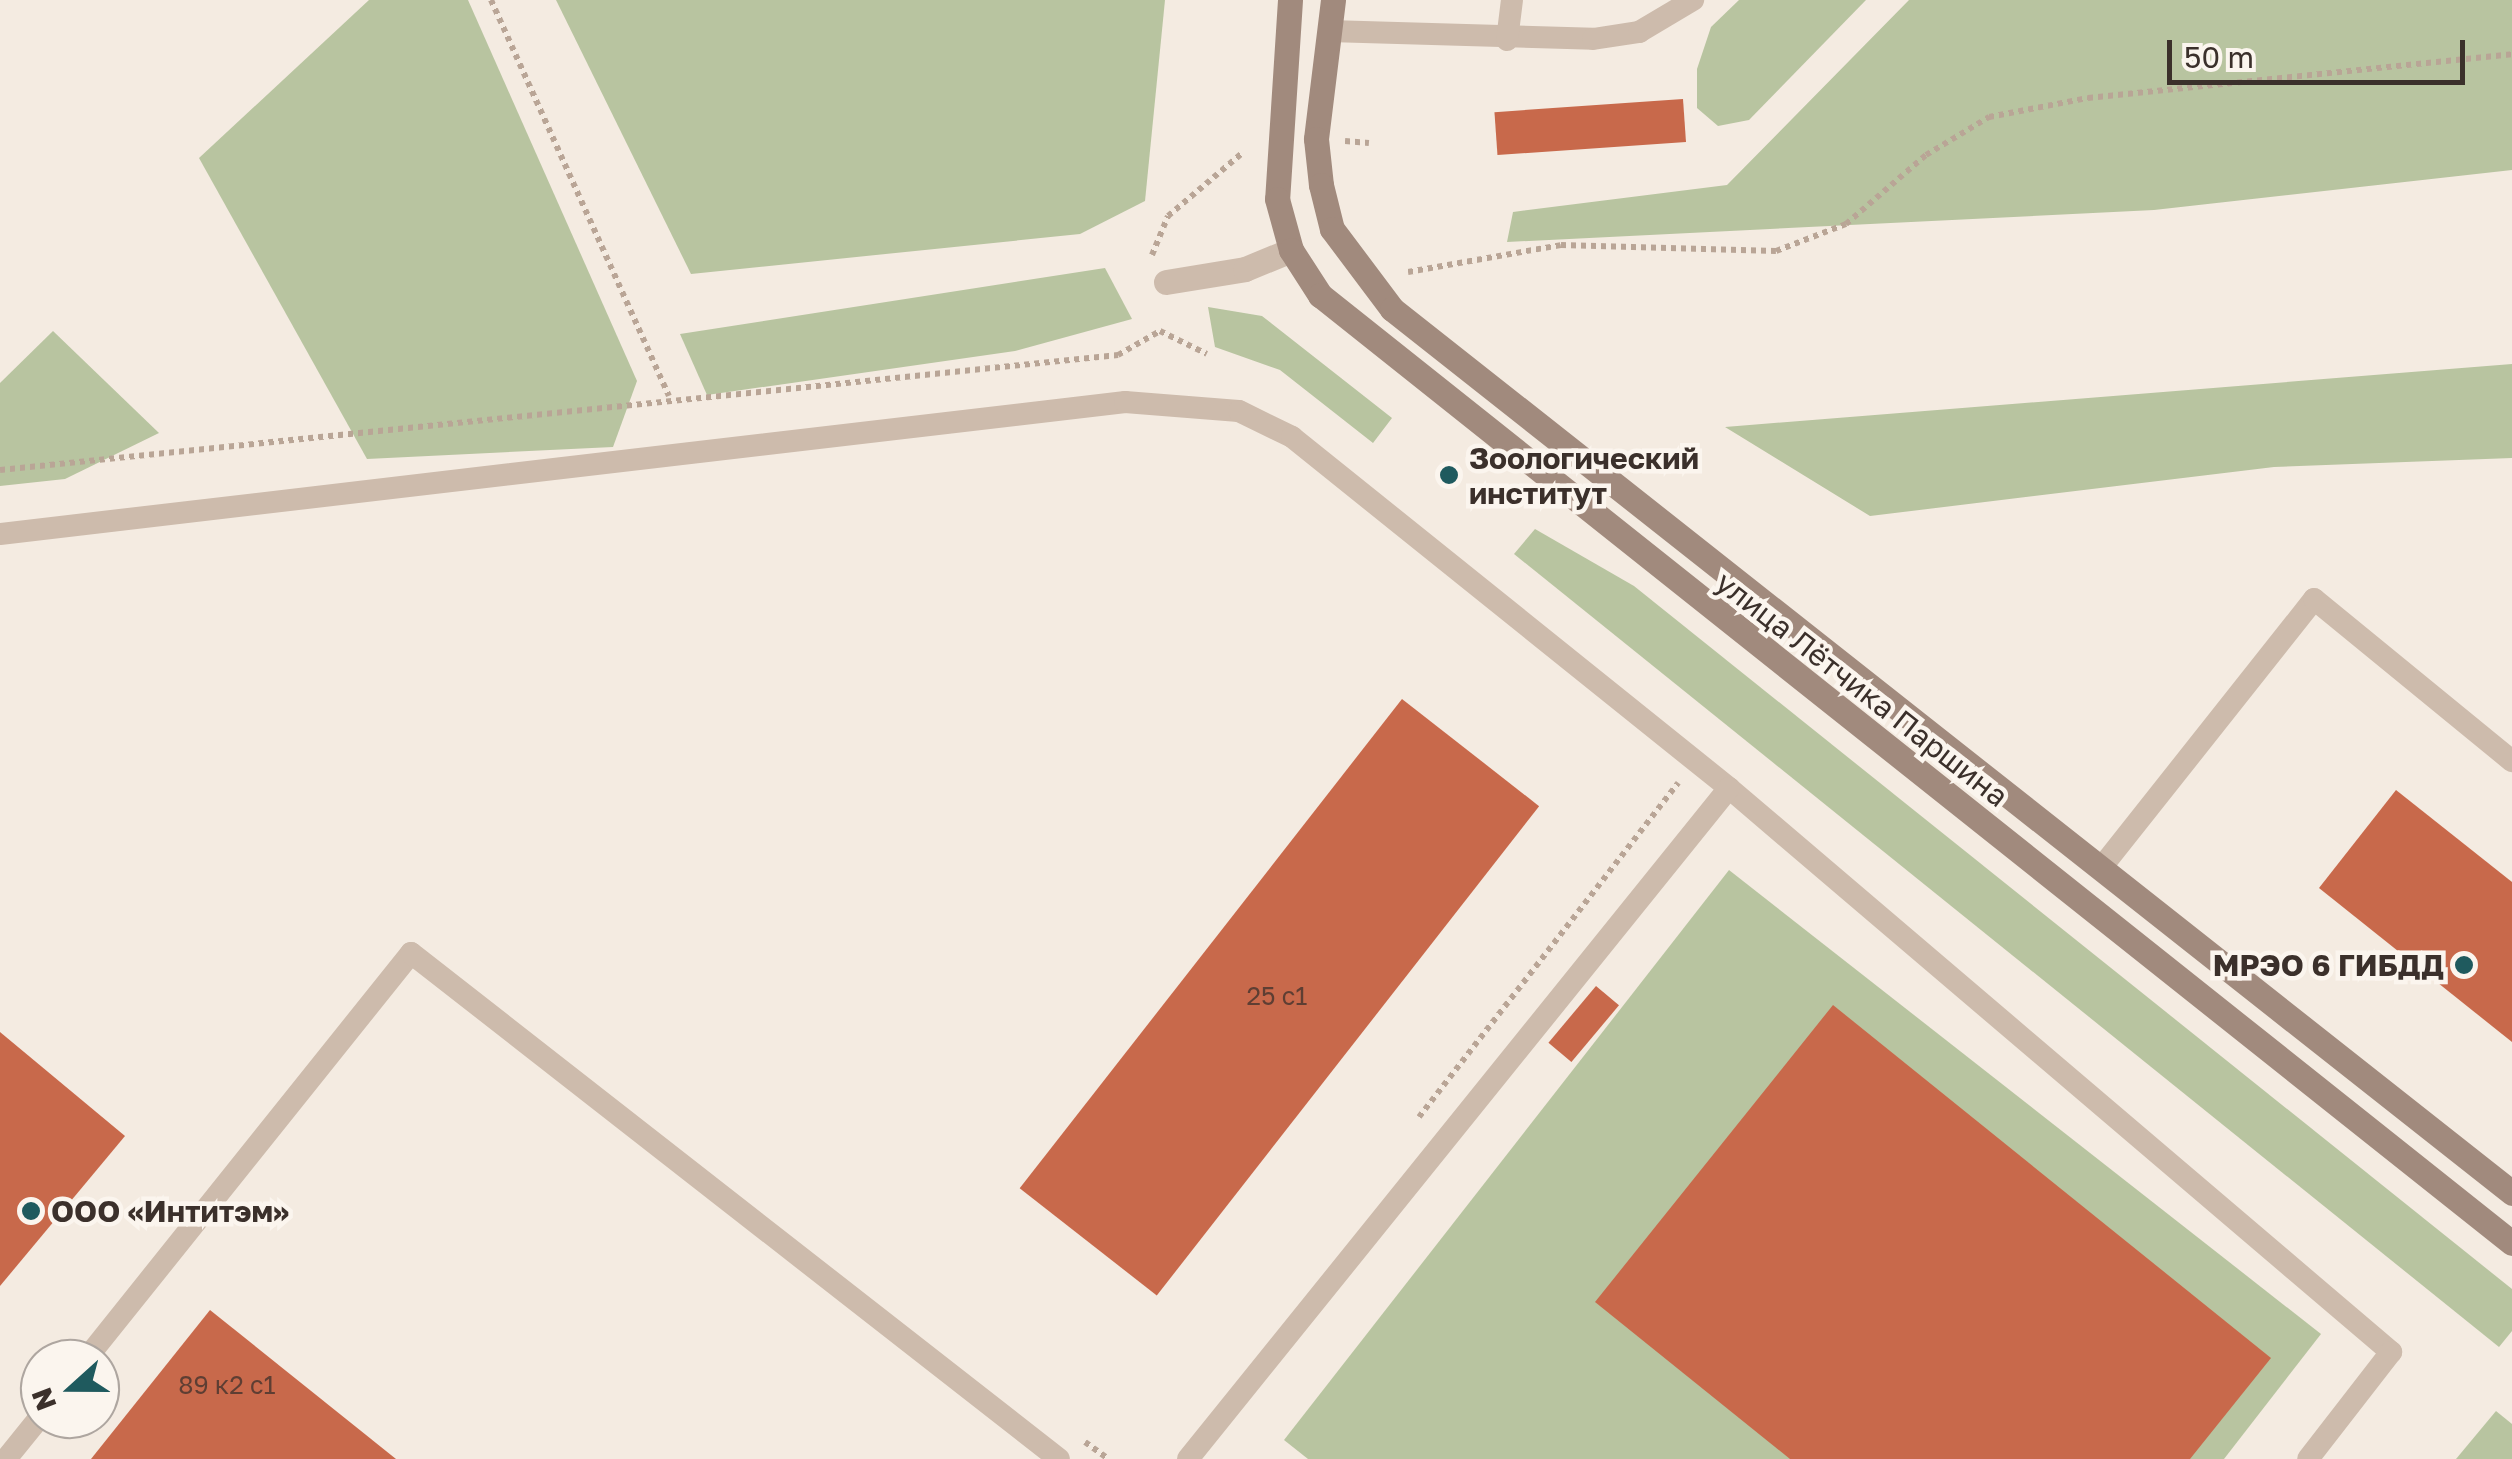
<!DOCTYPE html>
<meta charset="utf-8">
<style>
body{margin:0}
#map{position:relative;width:2512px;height:1459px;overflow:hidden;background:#f4ebe1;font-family:"Golos Text",sans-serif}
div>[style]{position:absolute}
.green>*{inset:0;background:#b8c4a0}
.building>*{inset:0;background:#c8694b;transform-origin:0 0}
.path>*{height:6px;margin-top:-3px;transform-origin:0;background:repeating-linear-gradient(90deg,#b9a596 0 5px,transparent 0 10px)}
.lane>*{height:22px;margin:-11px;padding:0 11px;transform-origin:11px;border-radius:11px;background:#cdbbac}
.street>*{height:25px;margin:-12.5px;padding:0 12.5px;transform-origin:12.5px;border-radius:12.5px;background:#cdbbac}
.secondary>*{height:25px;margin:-12.5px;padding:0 12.5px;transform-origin:12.5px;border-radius:12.5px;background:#a18a7d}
.dots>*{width:28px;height:28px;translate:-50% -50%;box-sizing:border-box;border:5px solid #fbf5ee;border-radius:50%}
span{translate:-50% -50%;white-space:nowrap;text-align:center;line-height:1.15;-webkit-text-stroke:9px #fbf5ee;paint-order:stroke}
.number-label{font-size:25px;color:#5e3e33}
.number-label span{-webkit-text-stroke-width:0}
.poi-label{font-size:30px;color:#3b302b;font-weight:700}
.left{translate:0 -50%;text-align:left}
.right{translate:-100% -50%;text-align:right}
.street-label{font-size:30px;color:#3b302b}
.north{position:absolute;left:20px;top:1339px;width:100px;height:100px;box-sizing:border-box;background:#fbf5ee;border:2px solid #aea6a0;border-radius:50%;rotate:249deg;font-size:28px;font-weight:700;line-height:40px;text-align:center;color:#3b302b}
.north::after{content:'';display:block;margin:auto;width:35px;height:45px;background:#1f5a5e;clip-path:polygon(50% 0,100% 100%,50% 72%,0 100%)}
.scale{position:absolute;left:2167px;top:40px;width:298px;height:45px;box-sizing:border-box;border:5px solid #3b302b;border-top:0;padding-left:12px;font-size:30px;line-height:35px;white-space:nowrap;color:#3b302b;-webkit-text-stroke:8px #fbf5ee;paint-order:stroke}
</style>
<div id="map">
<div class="green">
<div style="clip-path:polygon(369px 0,468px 0,637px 381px,613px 447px,367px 459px,199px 158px)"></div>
<div style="clip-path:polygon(556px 0,1165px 0,1145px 201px,1080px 234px,691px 274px)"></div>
<div style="clip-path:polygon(1739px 0,1866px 0,1749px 120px,1718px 126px,1697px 108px,1697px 69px,1711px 27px)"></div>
<div style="clip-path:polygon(1909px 0,2512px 0,2512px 170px,2154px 210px,1507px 242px,1513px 212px,1727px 185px)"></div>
<div style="clip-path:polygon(1105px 268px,1132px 319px,1015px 351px,707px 395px,680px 334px)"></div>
<div style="clip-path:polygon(1208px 307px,1262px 316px,1392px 418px,1373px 443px,1280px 370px,1215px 347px)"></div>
<div style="clip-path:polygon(53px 331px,159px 433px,65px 479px,0 486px,0 383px)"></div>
<div style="clip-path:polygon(2512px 364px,2512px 458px,2274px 467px,1870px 516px,1725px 427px)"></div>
<div style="clip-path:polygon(1535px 529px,1634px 586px,2512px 1289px,2512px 1331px,2499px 1347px,1514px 554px)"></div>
<div style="clip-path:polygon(1729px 870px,2321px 1334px,2224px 1459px,1308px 1459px,1284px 1440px)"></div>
<div style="clip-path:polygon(2496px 1411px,2512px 1424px,2512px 1459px,2456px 1459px)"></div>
</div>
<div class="building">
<div style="left:1683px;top:99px;width:43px;height:189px;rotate:86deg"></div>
<div style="left:1402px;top:699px;width:174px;height:621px;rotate:38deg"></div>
<div style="clip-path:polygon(2396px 790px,2512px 882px,2512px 1042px,2319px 888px)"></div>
<div style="left:1596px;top:986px;width:30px;height:74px;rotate:40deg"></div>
<div style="clip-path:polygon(1833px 1005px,2271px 1358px,2190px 1459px,1790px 1459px,1595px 1302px)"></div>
<div style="clip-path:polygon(0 1032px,125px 1136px,0 1286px)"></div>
<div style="clip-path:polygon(210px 1310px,396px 1459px,91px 1459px)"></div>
</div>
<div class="path">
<div style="left:491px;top:0;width:434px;rotate:65.8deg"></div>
<div style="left:1345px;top:141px;width:24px;rotate:5deg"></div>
<div style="left:1152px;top:255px;width:42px;rotate:-67.7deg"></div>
<div style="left:1168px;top:216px;width:96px;rotate:-40.3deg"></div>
<div style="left:1408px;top:272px;width:155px;rotate:-10deg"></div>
<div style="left:1561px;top:245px;width:215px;rotate:1.6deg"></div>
<div style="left:1776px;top:251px;width:75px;rotate:-21.1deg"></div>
<div style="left:1846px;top:224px;width:106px;rotate:-40.8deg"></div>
<div style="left:1926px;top:155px;width:74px;rotate:-31.1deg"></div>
<div style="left:1989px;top:117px;width:101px;rotate:-10.9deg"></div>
<div style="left:2088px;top:98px;width:426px;rotate:-5.9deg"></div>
<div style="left:0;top:470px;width:1124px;rotate:-5.87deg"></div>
<div style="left:1118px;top:355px;width:48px;rotate:-29.7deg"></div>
<div style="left:1160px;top:331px;width:52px;rotate:26.1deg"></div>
<div style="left:1419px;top:1117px;width:423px;rotate:-52.2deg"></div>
<div style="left:1085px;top:1442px;width:29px;rotate:36deg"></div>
</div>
<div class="lane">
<div style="left:1329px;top:31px;width:264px;rotate:1.7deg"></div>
<div style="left:1593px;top:39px;width:47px;rotate:-8.7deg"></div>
<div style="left:1639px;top:32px;width:63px;rotate:-30.7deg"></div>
<div style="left:1507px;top:40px;width:40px;rotate:-82.9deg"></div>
<div style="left:0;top:534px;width:1133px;rotate:-6.69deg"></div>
<div style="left:1125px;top:402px;width:114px;rotate:4.5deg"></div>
<div style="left:1239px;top:411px;width:59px;rotate:26.1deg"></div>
<div style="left:1292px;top:437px;width:561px;rotate:38.77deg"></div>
<div style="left:1729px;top:788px;width:870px;rotate:40.43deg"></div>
<div style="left:2391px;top:1352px;width:135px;rotate:127.8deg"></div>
<div style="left:2101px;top:868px;width:343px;rotate:-51.6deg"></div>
<div style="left:2314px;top:599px;width:256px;rotate:39.3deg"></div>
<div style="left:86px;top:1359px;width:520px;rotate:-51.32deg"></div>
<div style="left:411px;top:953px;width:822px;rotate:37.99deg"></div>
<div style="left:6px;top:1459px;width:54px;rotate:-51deg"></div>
<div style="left:1188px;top:1459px;width:862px;rotate:-51.12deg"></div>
</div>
<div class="street">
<div style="left:1166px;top:282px;width:80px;rotate:-9.3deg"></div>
<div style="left:1245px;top:269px;width:50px;rotate:-22.4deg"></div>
</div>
<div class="secondary">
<div style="left:1290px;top:0;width:199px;rotate:93.7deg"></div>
<div style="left:1277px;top:199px;width:53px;rotate:74.6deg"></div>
<div style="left:1291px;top:250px;width:54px;rotate:57.2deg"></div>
<div style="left:1320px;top:295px;width:1523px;rotate:38.5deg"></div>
<div style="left:1333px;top:0;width:140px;rotate:97deg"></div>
<div style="left:1316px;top:139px;width:46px;rotate:83.8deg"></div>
<div style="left:1321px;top:185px;width:45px;rotate:76deg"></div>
<div style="left:1332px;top:229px;width:100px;rotate:53.1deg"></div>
<div style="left:1392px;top:309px;width:1427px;rotate:38.28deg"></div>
</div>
<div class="dots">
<div style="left:1449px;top:475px;background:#1f5a5e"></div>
<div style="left:2464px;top:965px;background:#1f5a5e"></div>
<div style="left:31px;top:1211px;background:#1f5a5e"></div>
</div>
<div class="number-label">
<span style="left:1277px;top:996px">25 с1</span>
<span style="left:227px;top:1385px">89 к2 с1</span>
</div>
<div class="poi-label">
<span class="left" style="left:1469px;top:475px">Зоологический<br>институт</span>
<span class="right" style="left:2444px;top:965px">МРЭО 6 ГИБДД</span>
<span class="left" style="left:51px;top:1211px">ООО «Интитэм»</span>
</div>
<div class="street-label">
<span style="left:1862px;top:689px;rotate:38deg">улица Лётчика Паршина</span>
</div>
<div class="north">N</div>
<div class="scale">50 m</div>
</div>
